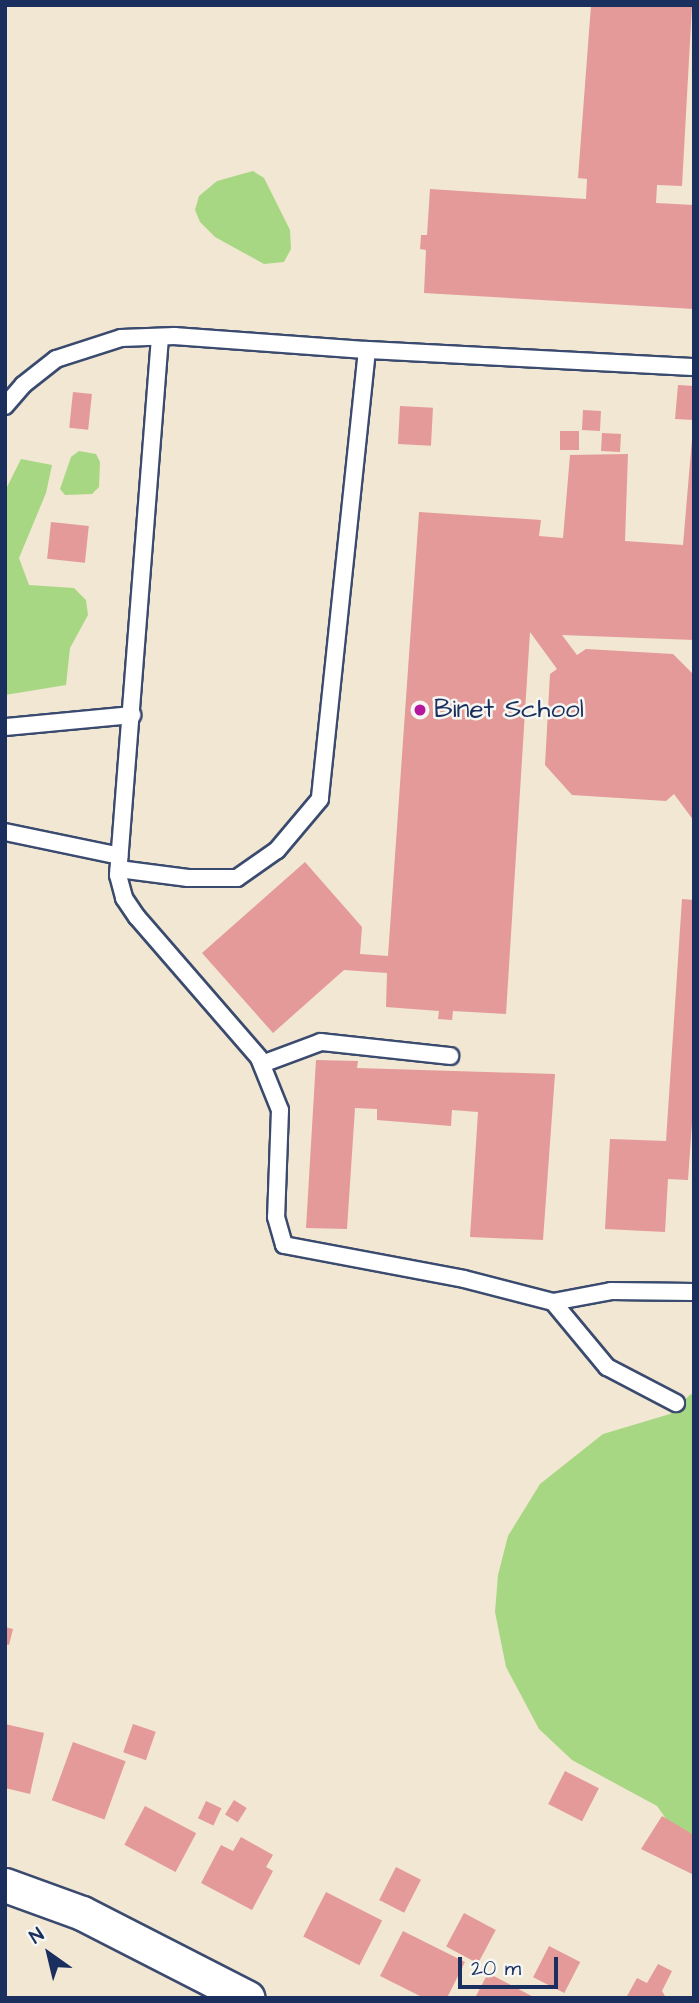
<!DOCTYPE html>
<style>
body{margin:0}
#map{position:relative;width:699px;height:2003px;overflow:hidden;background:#f1e7d2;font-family:"Architects Daughter",sans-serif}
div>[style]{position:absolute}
.green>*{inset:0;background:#a8d784}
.building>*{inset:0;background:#e49a98;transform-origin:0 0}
.roads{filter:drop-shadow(2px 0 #3b4b6f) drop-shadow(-2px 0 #3b4b6f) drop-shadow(0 2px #3b4b6f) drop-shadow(0 -2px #3b4b6f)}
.service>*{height:16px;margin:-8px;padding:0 8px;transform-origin:8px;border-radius:8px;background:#fff}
.minor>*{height:33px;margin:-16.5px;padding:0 16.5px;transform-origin:16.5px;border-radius:16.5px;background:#fff}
.dots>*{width:19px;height:19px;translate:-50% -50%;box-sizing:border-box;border:4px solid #f6f6f2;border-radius:50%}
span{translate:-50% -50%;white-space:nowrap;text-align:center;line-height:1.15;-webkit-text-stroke:5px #f6f6f2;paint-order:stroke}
.poi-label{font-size:26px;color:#1b2f5e}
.left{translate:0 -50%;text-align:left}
.frame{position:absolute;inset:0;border:7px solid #1b2f5e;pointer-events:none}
.north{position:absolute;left:14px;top:1919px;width:70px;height:70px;-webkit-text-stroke:5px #f6f6f2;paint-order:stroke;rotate:326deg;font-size:19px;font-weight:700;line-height:28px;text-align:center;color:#1b2f5e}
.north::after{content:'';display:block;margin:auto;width:24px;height:32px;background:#1b2f5e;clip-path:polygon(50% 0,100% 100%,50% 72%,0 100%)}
.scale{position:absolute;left:458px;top:1957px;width:100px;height:32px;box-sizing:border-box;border:4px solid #1b2f5e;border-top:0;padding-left:9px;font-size:21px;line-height:24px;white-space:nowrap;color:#1b2f5e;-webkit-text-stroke:5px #f6f6f2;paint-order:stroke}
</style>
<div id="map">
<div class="green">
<div style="clip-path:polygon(253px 171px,264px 178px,290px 230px,291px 249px,284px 262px,264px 264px,215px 237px,200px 222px,195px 210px,199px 196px,217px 181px)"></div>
<div style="clip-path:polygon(79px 451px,96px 454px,100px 462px,99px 487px,92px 494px,65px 495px,60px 489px,71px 457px)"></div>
<div style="clip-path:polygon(21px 459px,52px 465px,46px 493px,19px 558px,29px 585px,74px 588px,86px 600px,88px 615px,70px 648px,66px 685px,5px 695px,5px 491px)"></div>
<div style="clip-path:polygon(691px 1394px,694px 1396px,694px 1835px,669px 1823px,657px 1806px,572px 1760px,539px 1729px,506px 1667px,495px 1612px,498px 1575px,508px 1536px,540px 1484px,603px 1434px,670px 1414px)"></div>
</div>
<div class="building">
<div style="clip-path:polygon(591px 5px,692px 5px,682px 186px,657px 185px,656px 203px,694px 205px,694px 309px,424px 293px,426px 250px,420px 249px,421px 235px,427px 235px,430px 189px,586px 199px,587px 179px,578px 178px)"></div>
<div style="clip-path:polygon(678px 385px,694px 386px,694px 420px,675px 419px)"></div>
<div style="left:73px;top:392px;width:19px;height:36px;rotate:6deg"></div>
<div style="left:400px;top:406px;width:33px;height:38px;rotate:3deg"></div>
<div style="left:583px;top:410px;width:18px;height:20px;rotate:3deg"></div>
<div style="left:560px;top:431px;width:19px;height:19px"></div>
<div style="left:602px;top:433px;width:19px;height:18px;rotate:3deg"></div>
<div style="clip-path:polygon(692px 439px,694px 640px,562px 635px,577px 655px,586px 649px,673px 654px,694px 675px,694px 821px,674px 794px,666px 801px,572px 795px,545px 765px,550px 674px,557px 669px,530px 632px,506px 1014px,453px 1011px,452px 1020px,438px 1019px,439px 1011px,386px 1007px,387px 973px,344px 970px,273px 1033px,202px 953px,305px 862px,362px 927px,360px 954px,388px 956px,419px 512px,541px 520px,539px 536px,563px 538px,570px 455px,628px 454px,625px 541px,683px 545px)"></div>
<div style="left:51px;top:522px;width:38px;height:37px;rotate:6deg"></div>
<div style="clip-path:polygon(682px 899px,694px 900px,694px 1094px,688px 1180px,668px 1179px,665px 1232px,605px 1229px,610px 1139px,666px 1141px)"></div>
<div style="clip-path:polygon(316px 1060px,358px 1061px,357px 1068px,555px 1074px,543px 1240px,470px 1237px,478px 1112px,452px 1110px,451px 1126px,377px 1120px,377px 1109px,355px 1108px,347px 1229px,306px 1228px)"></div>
<div style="clip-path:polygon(5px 1627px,13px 1629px,9px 1645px,5px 1644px)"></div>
<div style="clip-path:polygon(5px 1724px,44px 1733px,30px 1794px,5px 1788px)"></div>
<div style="left:133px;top:1724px;width:24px;height:30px;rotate:19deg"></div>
<div style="left:73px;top:1742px;width:56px;height:62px;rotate:20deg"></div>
<div style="left:565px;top:1771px;width:38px;height:37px;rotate:27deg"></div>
<div style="left:234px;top:1800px;width:15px;height:17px;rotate:32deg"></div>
<div style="left:206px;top:1801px;width:17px;height:19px;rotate:25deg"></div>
<div style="left:145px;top:1806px;width:58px;height:44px;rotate:28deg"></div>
<div style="clip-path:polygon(662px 1816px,694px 1835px,694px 1875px,641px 1849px)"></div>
<div style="clip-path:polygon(241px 1837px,273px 1855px,266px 1867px,273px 1871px,252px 1910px,201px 1883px,221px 1845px,233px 1851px)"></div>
<div style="left:396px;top:1867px;width:28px;height:37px;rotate:27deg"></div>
<div style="left:326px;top:1892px;width:63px;height:50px;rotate:27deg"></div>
<div style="left:464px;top:1913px;width:36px;height:38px;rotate:28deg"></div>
<div style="clip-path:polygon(403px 1931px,465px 1962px,447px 1998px,424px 1998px,380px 1976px)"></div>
<div style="left:549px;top:1946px;width:35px;height:35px;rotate:27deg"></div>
<div style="clip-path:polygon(658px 1964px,672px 1971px,662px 1991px,666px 1998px,626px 1998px,637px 1978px,647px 1983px)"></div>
<div style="clip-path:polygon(488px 1973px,526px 1993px,535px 1998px,475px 1998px)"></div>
</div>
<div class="roads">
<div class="service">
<div style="left:160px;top:337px;width:540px;rotate:94.46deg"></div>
<div style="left:118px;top:875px;width:24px;rotate:75deg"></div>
<div style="left:124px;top:898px;width:23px;rotate:56deg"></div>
<div style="left:137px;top:917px;width:186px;rotate:49.1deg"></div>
<div style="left:259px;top:1058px;width:56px;rotate:68deg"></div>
<div style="left:280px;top:1110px;width:107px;rotate:92.1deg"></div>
<div style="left:276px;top:1217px;width:29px;rotate:74deg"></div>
<div style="left:284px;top:1245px;width:183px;rotate:10.7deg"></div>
<div style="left:464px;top:1279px;width:92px;rotate:14.5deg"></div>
<div style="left:553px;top:1302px;width:59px;rotate:-10.7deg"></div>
<div style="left:611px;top:1291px;width:83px;rotate:0.7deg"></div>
<div style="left:367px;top:350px;width:327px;rotate:3deg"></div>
<div style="left:5px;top:406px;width:28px;rotate:-49deg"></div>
<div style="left:23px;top:385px;width:42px;rotate:-38.2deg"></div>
<div style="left:56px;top:359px;width:68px;rotate:-17.9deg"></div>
<div style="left:121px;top:338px;width:54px;rotate:-2.1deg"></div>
<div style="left:175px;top:336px;width:193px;rotate:4.2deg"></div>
<div style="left:367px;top:350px;width:451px;rotate:96deg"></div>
<div style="left:320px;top:799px;width:67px;rotate:130.1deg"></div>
<div style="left:277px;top:850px;width:49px;rotate:145deg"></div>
<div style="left:237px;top:878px;width:49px;rotate:180deg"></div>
<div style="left:188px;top:878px;width:70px;rotate:-172.6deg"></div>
<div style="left:5px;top:727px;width:128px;rotate:-5.4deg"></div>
<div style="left:5px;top:832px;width:117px;rotate:11.8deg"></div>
<div style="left:262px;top:1064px;width:63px;rotate:-20.4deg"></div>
<div style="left:321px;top:1042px;width:130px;rotate:6.2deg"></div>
<div style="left:553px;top:1302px;width:85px;rotate:50.3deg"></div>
<div style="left:607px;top:1367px;width:78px;rotate:27.6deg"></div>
</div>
<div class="minor">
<div style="left:5px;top:1885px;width:82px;rotate:20deg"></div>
<div style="left:82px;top:1913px;width:186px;rotate:27.1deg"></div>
</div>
</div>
<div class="dots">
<div style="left:420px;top:710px;background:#b5179e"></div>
</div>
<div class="poi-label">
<span class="left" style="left:434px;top:710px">Binet School</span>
</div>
<div class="frame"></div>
<div class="north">N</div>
<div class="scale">20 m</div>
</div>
